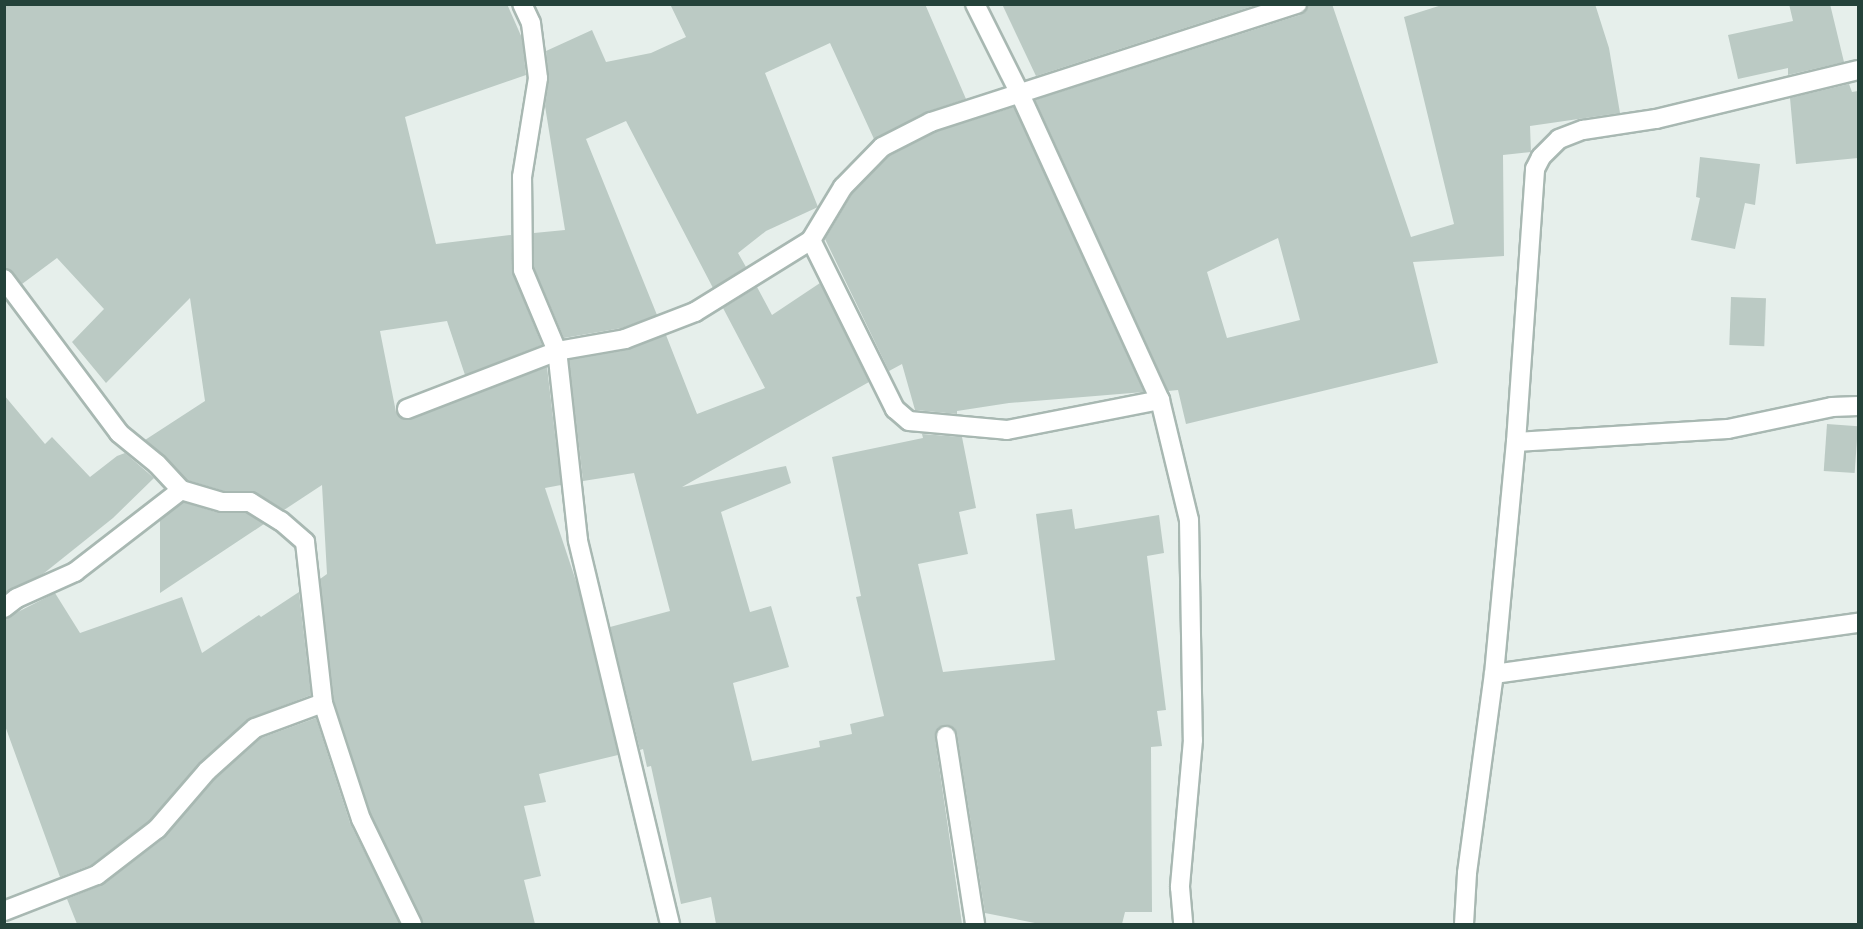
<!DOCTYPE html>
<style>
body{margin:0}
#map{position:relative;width:1863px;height:929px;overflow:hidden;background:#e6efeb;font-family:Helvetica,sans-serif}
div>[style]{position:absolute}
.building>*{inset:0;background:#bbcac4;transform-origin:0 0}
.roads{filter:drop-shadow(2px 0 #a8b8b2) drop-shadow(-2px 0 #a8b8b2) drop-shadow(0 2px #a8b8b2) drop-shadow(0 -2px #a8b8b2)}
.minor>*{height:18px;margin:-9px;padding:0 9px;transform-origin:9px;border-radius:9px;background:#fff}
span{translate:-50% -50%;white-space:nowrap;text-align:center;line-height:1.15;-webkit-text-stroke:5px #f7fbf9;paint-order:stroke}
.frame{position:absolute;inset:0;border:6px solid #24423a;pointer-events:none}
</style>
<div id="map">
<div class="building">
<div style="clip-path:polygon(4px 4px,507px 4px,522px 38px,526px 75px,405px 117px,436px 244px,511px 235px,513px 274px,542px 345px,465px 375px,447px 321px,380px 331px,396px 412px,405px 420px,547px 367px,561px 485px,545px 488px,578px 587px,618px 755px,539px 774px,546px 802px,524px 806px,541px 876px,524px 880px,535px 924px,423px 924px,371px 815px,334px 701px,320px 579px,327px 574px,322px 485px,284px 510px,255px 492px,224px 491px,187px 480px,145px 440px,205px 401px,190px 298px,106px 383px,72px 342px,104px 309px,57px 258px,22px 284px,13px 272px,4px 268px)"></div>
<div style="clip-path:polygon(670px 4px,925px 4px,966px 99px,926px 112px,874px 139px,830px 43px,765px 73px,818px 207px,766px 231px,738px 253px,746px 267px,713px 288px,626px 121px,586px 139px,657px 315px,622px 328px,564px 338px,534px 268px,534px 233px,565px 230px,545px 106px,549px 79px,546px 51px,592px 30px,606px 62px,651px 53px,686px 37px)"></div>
<div style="clip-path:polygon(1002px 4px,1259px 4px,1036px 76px)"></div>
<div style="clip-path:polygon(evenodd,1308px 4px,1332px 4px,1411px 237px,1454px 224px,1404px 17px,1445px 4px,1595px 4px,1609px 48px,1620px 113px,1530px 126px,1531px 152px,1503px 155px,1504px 256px,1413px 262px,1438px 363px,1186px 424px,1178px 390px,1168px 391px,1035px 100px,1300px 15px,1308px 4px,1278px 238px,1300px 320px,1227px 338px,1207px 272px,1278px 238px)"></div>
<div style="clip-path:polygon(1789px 4px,1830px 4px,1844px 62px,1788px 75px,1788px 68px,1738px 79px,1728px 35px,1793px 21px)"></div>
<div style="clip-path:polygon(1849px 84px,1852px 92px,1858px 91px,1858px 158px,1796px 164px,1790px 98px)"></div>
<div style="clip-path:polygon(1014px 107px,1144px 392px,1009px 403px,957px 411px,957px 414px,915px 410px,902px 364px,889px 371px,825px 239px,852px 194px,889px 156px,935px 132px)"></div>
<div style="clip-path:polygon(1700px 157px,1760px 164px,1755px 205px,1745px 203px,1735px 249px,1691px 240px,1700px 198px,1696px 197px)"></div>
<div style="clip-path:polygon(820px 283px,869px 382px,682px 487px,786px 466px,791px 483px,721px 512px,750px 612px,771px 606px,789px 667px,733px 683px,752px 761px,820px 747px,819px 741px,852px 734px,850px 724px,884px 716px,856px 597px,861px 596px,832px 457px,923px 438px,922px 434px,962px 437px,976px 508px,959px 512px,968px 554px,918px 564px,943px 672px,1055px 660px,1036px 514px,1072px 509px,1075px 529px,1159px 515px,1164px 553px,1147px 556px,1166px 710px,1157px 711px,1162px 746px,1151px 747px,1152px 912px,1125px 912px,1122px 924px,1040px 924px,985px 913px,957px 734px,954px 729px,945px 725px,939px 728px,935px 738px,962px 924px,716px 924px,711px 897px,681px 904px,651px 766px,647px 767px,643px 749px,640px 750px,610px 627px,670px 611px,634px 473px,583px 481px,569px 360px,627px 350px,666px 335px,697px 414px,765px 388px,723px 308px,757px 287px,772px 315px)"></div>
<div style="left:1731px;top:297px;width:35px;height:48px;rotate:2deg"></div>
<div style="clip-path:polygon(4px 395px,45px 444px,52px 437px,90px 477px,117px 456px,125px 453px,154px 478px,113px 518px,43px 574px,4px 593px)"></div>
<div style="left:1827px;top:424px;width:31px;height:47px;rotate:4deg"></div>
<div style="clip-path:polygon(183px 502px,219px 513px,247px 513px,264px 524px,160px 593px,160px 520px)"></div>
<div style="clip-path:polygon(299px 592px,311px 695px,248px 719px,199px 764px,149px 821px,91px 865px,60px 877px,4px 723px,4px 619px,55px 593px,80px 633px,182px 597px,202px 653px,259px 615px,261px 617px)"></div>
<div style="clip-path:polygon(316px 718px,350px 823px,400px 924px,77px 924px,67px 899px,104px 884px,164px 838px,215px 779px,261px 738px)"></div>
</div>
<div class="roads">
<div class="minor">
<div style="left:975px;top:4px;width:98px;rotate:63.4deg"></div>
<div style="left:1019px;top:92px;width:339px;rotate:65.4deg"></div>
<div style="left:1160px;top:400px;width:123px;rotate:76.4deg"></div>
<div style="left:1189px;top:520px;width:220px;rotate:89deg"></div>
<div style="left:1193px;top:740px;width:148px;rotate:95.1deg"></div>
<div style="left:1180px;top:887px;width:37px;rotate:85deg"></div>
<div style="left:811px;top:240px;width:189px;rotate:63.6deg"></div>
<div style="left:895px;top:409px;width:18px;rotate:41deg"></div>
<div style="left:909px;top:421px;width:98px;rotate:5.2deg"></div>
<div style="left:1007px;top:430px;width:156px;rotate:-11.1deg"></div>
<div style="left:4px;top:279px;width:192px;rotate:53.2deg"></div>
<div style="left:119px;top:433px;width:49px;rotate:39.2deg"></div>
<div style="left:157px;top:464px;width:35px;rotate:47deg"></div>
<div style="left:181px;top:490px;width:43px;rotate:16.3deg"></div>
<div style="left:222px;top:502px;width:28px"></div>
<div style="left:250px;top:502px;width:36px;rotate:32deg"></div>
<div style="left:281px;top:521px;width:32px;rotate:41deg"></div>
<div style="left:305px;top:542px;width:162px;rotate:83.6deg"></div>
<div style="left:323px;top:703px;width:122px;rotate:71.9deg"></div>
<div style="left:361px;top:819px;width:117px;rotate:64.1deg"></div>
<div style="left:407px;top:409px;width:161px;rotate:-21.1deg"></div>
<div style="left:557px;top:351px;width:88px;rotate:-112.8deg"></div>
<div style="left:523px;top:270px;width:93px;rotate:-90.6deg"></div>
<div style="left:522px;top:177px;width:100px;rotate:-80.8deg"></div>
<div style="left:538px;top:78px;width:55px;rotate:-97.3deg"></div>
<div style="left:531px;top:23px;width:21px;rotate:-115deg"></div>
<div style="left:1516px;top:442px;width:212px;rotate:-3.5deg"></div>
<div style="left:1728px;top:429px;width:106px;rotate:-11.9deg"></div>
<div style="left:1832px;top:407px;width:26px;rotate:-2deg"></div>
<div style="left:4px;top:608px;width:16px;rotate:-38deg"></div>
<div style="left:17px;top:598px;width:64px;rotate:-24.1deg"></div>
<div style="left:75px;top:572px;width:134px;rotate:-37.7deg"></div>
<div style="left:1494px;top:674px;width:368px;rotate:-8deg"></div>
<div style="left:946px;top:736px;width:190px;rotate:81.2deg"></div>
<div style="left:4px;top:911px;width:100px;rotate:-21.2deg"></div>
<div style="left:97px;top:875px;width:76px;rotate:-37.5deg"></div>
<div style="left:157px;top:829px;width:77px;rotate:-49.2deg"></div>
<div style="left:207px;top:771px;width:64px;rotate:-41.9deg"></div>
<div style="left:255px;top:728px;width:72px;rotate:-20.2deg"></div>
<div style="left:670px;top:924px;width:395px;rotate:-103.5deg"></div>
<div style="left:578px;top:540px;width:190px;rotate:-96.3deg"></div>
<div style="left:557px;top:351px;width:69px;rotate:-10deg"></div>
<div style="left:625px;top:339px;width:75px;rotate:-21.1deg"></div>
<div style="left:695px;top:312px;width:137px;rotate:-31.8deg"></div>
<div style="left:811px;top:240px;width:62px;rotate:-58.9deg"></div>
<div style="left:843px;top:187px;width:56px;rotate:-45.7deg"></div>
<div style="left:882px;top:147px;width:55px;rotate:-27deg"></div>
<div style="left:931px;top:122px;width:385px;rotate:-17.9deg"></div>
<div style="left:1464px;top:924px;width:51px;rotate:-86.6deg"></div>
<div style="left:1467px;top:873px;width:201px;rotate:-82.3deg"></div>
<div style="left:1494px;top:674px;width:233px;rotate:-84.6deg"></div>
<div style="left:1516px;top:442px;width:274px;rotate:-86deg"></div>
<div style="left:1535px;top:169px;width:13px;rotate:-63deg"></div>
<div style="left:1541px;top:157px;width:25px;rotate:-45deg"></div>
<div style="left:1559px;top:139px;width:26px;rotate:-21deg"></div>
<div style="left:1583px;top:130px;width:74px;rotate:-8.6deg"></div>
<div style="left:1656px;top:119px;width:208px;rotate:-13.6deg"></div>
</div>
</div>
<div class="frame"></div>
</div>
